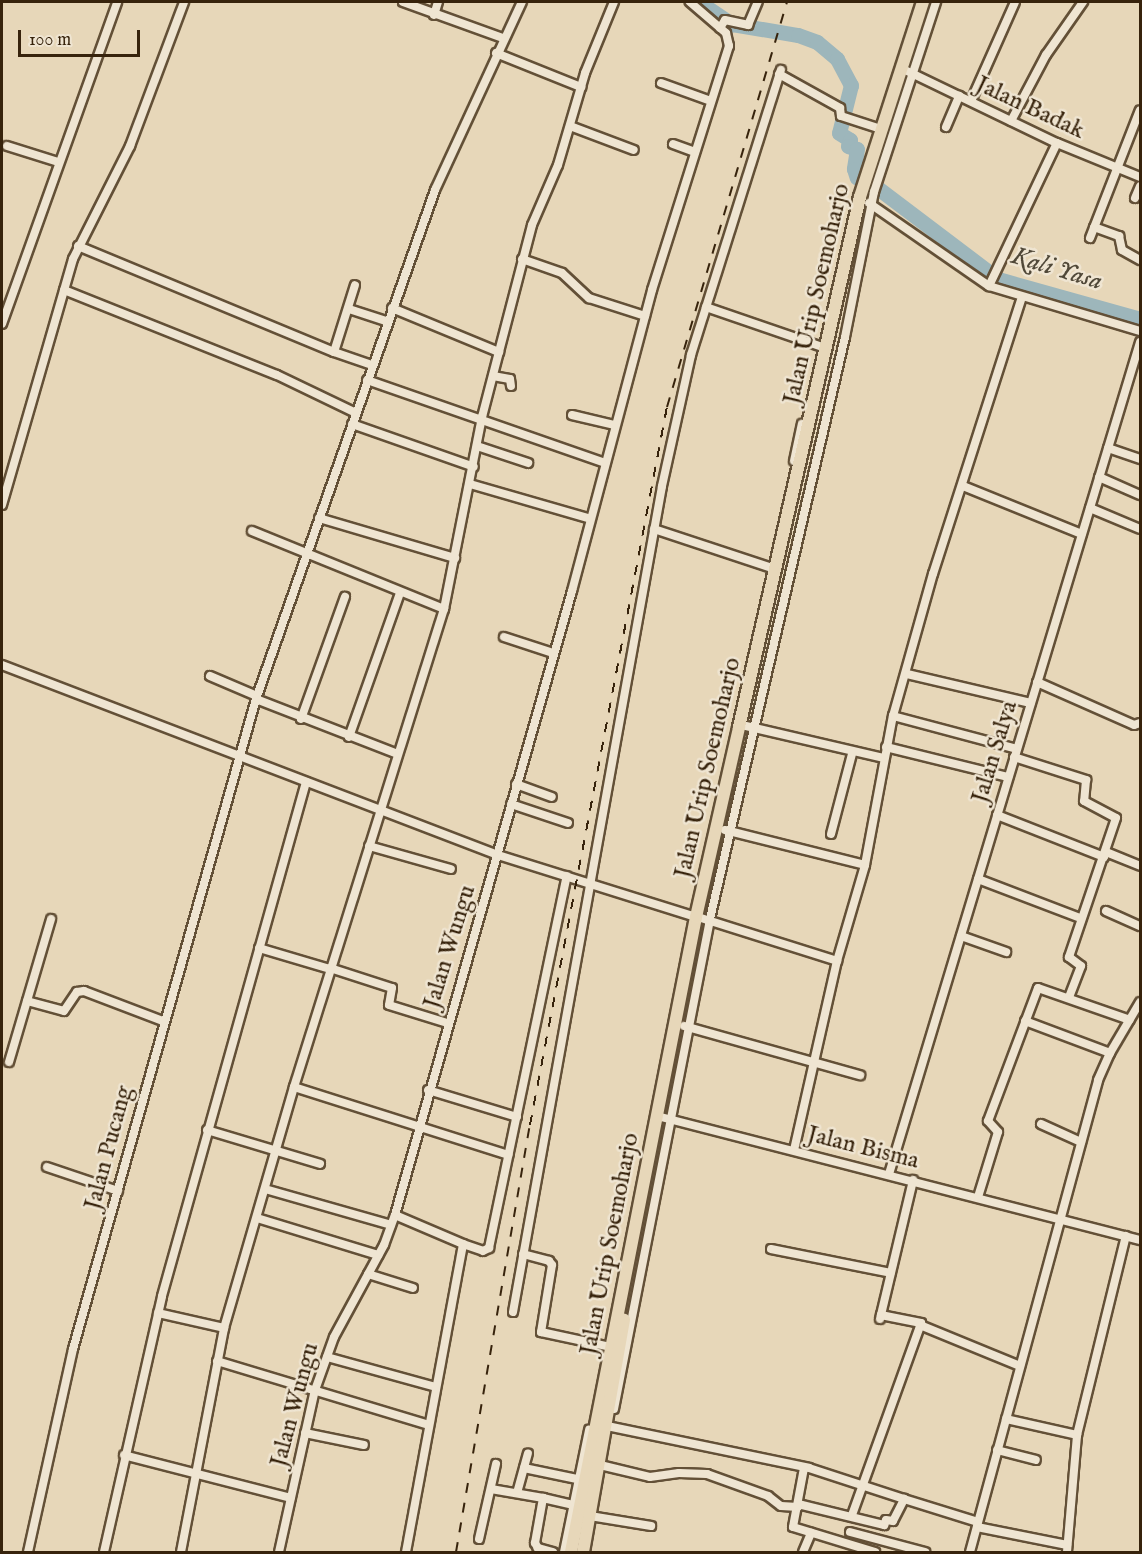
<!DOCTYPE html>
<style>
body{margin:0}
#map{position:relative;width:1142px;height:1554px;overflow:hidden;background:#e7d7b9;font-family:"IM FELL English",serif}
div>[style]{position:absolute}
.river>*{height:15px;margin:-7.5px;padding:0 7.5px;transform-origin:7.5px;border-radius:7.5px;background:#9db6bb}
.roads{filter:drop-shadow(2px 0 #635037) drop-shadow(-2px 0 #635037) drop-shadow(0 2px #635037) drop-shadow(0 -2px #635037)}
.minor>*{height:8px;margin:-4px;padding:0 4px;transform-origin:4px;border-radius:4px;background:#efe5d2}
.highway>*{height:12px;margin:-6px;padding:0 6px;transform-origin:6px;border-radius:6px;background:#e7d7b9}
.rail>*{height:2px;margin-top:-1px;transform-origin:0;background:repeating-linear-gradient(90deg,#37230c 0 10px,transparent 0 20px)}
span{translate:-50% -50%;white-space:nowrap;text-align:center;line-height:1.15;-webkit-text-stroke:5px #efe5d2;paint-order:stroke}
.street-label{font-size:24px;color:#37230c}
.water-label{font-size:26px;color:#504838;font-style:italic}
.frame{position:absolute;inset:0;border:3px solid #37230c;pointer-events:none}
.scale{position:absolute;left:18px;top:30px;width:122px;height:27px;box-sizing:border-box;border:3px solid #37230c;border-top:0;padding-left:8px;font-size:18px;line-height:21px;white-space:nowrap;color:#37230c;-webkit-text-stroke:4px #efe5d2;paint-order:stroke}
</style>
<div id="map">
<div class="river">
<div style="left:699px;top:2px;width:40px;rotate:34deg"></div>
<div style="left:732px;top:24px;width:67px;rotate:9.5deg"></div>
<div style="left:798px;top:35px;width:20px;rotate:20deg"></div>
<div style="left:817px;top:42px;width:26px;rotate:40deg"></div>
<div style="left:837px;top:59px;width:30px;rotate:62deg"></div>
<div style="left:851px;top:85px;width:49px;rotate:104deg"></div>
<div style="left:839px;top:133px;width:13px;rotate:32deg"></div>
<div style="left:850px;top:140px;width:6px;rotate:108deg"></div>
<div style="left:848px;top:146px;width:9px;rotate:18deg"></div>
<div style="left:857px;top:149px;width:20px;rotate:99deg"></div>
<div style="left:854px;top:169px;width:9px;rotate:72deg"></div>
<div style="left:879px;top:189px;width:149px;rotate:37.1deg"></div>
<div style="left:998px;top:279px;width:148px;rotate:15.7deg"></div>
</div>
<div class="roads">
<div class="minor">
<div style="left:403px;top:2px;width:106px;rotate:19.8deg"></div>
<div style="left:434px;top:15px;width:14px;rotate:-73deg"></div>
<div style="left:720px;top:28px;width:9px;rotate:-58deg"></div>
<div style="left:725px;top:20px;width:24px;rotate:12deg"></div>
<div style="left:748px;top:25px;width:25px;rotate:-67deg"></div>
<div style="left:496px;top:53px;width:92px;rotate:21.8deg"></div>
<div style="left:905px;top:70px;width:169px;rotate:25.7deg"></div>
<div style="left:1057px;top:143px;width:90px;rotate:22.3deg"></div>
<div style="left:779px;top:74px;width:70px;rotate:29.1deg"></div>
<div style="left:840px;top:108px;width:8px;rotate:83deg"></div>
<div style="left:841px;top:116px;width:42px;rotate:18deg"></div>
<div style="left:661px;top:83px;width:53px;rotate:19.8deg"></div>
<div style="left:971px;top:101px;width:108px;rotate:-66deg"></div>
<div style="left:1011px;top:121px;width:75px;rotate:-62.1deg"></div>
<div style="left:1046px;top:55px;width:65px;rotate:-55.1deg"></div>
<div style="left:570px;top:126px;width:68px;rotate:20.6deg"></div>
<div style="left:946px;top:127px;width:34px;rotate:-67deg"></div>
<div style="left:673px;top:144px;width:23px;rotate:20deg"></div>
<div style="left:7px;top:146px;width:53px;rotate:17.4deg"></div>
<div style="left:1135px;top:198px;width:13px;rotate:-67deg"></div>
<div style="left:869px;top:203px;width:146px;rotate:34.7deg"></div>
<div style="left:989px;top:286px;width:158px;rotate:16.6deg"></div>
<div style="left:1094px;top:227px;width:27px;rotate:20deg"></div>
<div style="left:1119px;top:236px;width:14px;rotate:78deg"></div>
<div style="left:1122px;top:250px;width:21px;rotate:29deg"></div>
<div style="left:1090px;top:238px;width:137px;rotate:-68.7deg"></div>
<div style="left:78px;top:246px;width:277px;rotate:22.5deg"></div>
<div style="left:334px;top:352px;width:70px;rotate:-72.6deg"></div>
<div style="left:522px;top:259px;width:42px;rotate:19.3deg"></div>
<div style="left:562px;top:273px;width:37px;rotate:43deg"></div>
<div style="left:589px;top:298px;width:59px;rotate:17.8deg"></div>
<div style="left:989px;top:286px;width:158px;rotate:-64.6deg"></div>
<div style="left:64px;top:290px;width:229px;rotate:21.8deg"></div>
<div style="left:277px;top:375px;width:88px;rotate:25.7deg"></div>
<div style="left:706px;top:307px;width:126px;rotate:19deg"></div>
<div style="left:392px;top:308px;width:116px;rotate:22.4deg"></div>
<div style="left:349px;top:309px;width:40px;rotate:18deg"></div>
<div style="left:2px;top:324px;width:342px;rotate:-70.3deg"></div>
<div style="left:334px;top:352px;width:40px;rotate:18.9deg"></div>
<div style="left:493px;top:376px;width:17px;rotate:10deg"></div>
<div style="left:510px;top:379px;width:7px;rotate:82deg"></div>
<div style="left:367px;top:380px;width:250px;rotate:19.2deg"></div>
<div style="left:572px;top:415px;width:43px;rotate:13.4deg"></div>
<div style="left:352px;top:424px;width:129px;rotate:19.4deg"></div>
<div style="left:477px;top:446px;width:54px;rotate:18.4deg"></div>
<div style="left:1108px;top:448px;width:34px;rotate:19deg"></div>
<div style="left:794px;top:461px;width:38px;rotate:-78deg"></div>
<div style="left:1099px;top:477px;width:45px;rotate:23.7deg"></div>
<div style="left:470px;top:484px;width:123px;rotate:16.1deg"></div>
<div style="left:963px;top:486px;width:128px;rotate:22deg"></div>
<div style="left:2px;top:505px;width:256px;rotate:-73.9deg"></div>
<div style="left:73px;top:259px;width:127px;rotate:-63.2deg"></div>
<div style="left:130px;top:146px;width:154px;rotate:-69.4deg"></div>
<div style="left:1090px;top:508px;width:54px;rotate:22.8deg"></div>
<div style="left:319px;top:518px;width:142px;rotate:16.4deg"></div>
<div style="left:654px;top:529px;width:127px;rotate:18.3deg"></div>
<div style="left:252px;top:531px;width:207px;rotate:22.1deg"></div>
<div style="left:444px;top:609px;width:196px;rotate:-78.8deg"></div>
<div style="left:482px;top:417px;width:198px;rotate:-75.4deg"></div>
<div style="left:532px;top:225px;width:65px;rotate:-66.6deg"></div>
<div style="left:558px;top:165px;width:96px;rotate:-73.6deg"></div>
<div style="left:585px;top:73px;width:77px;rotate:-67.8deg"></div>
<div style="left:504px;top:637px;width:52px;rotate:18.1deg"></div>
<div style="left:2px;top:665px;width:531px;rotate:20.96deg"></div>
<div style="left:498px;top:855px;width:207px;rotate:17.4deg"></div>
<div style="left:907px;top:674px;width:127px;rotate:13.2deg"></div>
<div style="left:210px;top:676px;width:51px;rotate:23.1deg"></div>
<div style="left:1037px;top:682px;width:106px;rotate:23.9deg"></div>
<div style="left:1134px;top:725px;width:6px;rotate:-18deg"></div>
<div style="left:256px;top:699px;width:152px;rotate:21.2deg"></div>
<div style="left:893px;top:716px;width:128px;rotate:14.9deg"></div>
<div style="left:301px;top:719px;width:130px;rotate:-70.2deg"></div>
<div style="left:746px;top:726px;width:142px;rotate:13.1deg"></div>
<div style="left:349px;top:737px;width:153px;rotate:-70.5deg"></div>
<div style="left:886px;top:747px;width:126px;rotate:13.8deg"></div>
<div style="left:1014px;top:757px;width:76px;rotate:17.7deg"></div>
<div style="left:1086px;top:780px;width:21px;rotate:95deg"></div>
<div style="left:1084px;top:801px;width:36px;rotate:28deg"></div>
<div style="left:1116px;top:818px;width:147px;rotate:108.7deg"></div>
<div style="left:1069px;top:957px;width:15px;rotate:37deg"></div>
<div style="left:1081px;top:966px;width:33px;rotate:111deg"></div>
<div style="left:516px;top:784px;width:38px;rotate:20deg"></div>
<div style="left:511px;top:804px;width:60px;rotate:18.4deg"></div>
<div style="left:997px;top:815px;width:115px;rotate:21.4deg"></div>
<div style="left:725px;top:830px;width:144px;rotate:14deg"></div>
<div style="left:831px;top:834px;width:83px;rotate:-75.3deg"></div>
<div style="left:369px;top:846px;width:85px;rotate:15.7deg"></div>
<div style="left:1106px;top:852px;width:37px;rotate:22deg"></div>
<div style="left:978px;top:879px;width:109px;rotate:20.9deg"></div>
<div style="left:1106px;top:911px;width:37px;rotate:24deg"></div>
<div style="left:701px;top:918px;width:143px;rotate:17.5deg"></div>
<div style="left:961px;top:936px;width:48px;rotate:19.6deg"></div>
<div style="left:259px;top:948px;width:74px;rotate:16.5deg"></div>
<div style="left:330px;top:968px;width:65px;rotate:17.9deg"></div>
<div style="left:392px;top:988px;width:17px;rotate:100deg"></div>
<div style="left:389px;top:1005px;width:61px;rotate:17.2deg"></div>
<div style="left:27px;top:1001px;width:38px;rotate:15deg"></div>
<div style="left:64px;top:1011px;width:23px;rotate:-56deg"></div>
<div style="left:77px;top:992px;width:7px;rotate:-8deg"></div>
<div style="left:84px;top:991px;width:85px;rotate:20.8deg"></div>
<div style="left:1025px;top:1021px;width:91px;rotate:20.6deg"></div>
<div style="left:684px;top:1026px;width:183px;rotate:15.6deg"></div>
<div style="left:9px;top:1062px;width:149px;rotate:-73.6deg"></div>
<div style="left:294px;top:1087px;width:225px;rotate:17.6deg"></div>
<div style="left:428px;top:1090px;width:93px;rotate:16.9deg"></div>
<div style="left:657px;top:1116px;width:499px;rotate:14.4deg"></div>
<div style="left:1041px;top:1124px;width:44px;rotate:24.2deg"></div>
<div style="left:207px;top:1130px;width:118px;rotate:16.7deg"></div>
<div style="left:794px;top:1150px;width:194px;rotate:-77.2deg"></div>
<div style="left:837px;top:961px;width:100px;rotate:-73.7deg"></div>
<div style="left:865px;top:865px;width:152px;rotate:-79.4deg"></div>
<div style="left:893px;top:716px;width:148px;rotate:-74.3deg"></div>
<div style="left:933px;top:574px;width:291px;rotate:-72.2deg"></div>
<div style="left:47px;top:1167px;width:75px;rotate:18.7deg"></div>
<div style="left:889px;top:1174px;width:869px;rotate:-73.21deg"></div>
<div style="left:265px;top:1189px;width:131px;rotate:15.9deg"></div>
<div style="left:978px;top:1197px;width:68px;rotate:-72.9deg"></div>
<div style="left:998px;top:1132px;width:15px;rotate:-132deg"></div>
<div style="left:988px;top:1121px;width:142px;rotate:-69.4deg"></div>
<div style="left:1038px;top:988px;width:97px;rotate:19.2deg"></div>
<div style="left:395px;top:1215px;width:74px;rotate:23.1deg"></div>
<div style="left:463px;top:1244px;width:21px;rotate:19deg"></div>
<div style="left:483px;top:1251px;width:7px;rotate:-27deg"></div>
<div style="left:489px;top:1248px;width:380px;rotate:-78.2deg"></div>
<div style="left:257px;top:1218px;width:127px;rotate:17deg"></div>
<div style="left:771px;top:1249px;width:122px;rotate:11.3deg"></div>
<div style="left:523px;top:1254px;width:27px;rotate:15deg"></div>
<div style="left:549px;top:1261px;width:5px;rotate:53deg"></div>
<div style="left:552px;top:1265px;width:68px;rotate:99.3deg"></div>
<div style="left:541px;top:1332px;width:72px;rotate:12.1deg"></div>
<div style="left:368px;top:1274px;width:47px;rotate:17.3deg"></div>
<div style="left:513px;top:1312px;width:839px;rotate:-79.77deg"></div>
<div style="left:662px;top:486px;width:134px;rotate:-77.5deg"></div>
<div style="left:691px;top:355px;width:299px;rotate:-72.5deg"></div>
<div style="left:158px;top:1313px;width:68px;rotate:12.8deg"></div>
<div style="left:880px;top:1319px;width:143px;rotate:-76.6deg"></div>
<div style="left:920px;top:1325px;width:108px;rotate:22.3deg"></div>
<div style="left:327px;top:1357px;width:113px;rotate:15.4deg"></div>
<div style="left:217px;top:1361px;width:221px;rotate:16.8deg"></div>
<div style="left:614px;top:1409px;width:495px;rotate:-78.9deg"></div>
<div style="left:709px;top:923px;width:602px;rotate:-76.93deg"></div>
<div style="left:845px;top:337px;width:148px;rotate:-78.7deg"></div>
<div style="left:874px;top:192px;width:200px;rotate:-71.9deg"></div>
<div style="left:1006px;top:1419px;width:73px;rotate:12.7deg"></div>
<div style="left:607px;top:1426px;width:206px;rotate:11.7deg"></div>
<div style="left:809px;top:1468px;width:100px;rotate:18.1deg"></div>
<div style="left:305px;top:1433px;width:60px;rotate:11.5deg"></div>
<div style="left:997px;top:1450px;width:40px;rotate:14.4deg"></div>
<div style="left:124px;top:1455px;width:172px;rotate:14.4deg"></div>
<div style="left:600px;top:1465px;width:51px;rotate:13.5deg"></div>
<div style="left:650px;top:1477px;width:29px;rotate:-8deg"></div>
<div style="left:679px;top:1473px;width:28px;rotate:2deg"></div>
<div style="left:707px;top:1474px;width:65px;rotate:19.8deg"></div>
<div style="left:768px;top:1496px;width:16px;rotate:38deg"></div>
<div style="left:781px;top:1506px;width:17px;rotate:3deg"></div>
<div style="left:524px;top:1468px;width:59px;rotate:11.7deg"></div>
<div style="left:804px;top:1468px;width:60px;rotate:100.6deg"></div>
<div style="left:793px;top:1527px;width:86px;rotate:17deg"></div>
<div style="left:491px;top:1489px;width:53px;rotate:9.8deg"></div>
<div style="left:517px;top:1493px;width:41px;rotate:-74.6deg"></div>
<div style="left:798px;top:1504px;width:89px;rotate:13.7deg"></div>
<div style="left:884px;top:1525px;width:5px;rotate:-68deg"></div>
<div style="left:886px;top:1520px;width:7px;rotate:8deg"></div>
<div style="left:893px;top:1521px;width:25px;rotate:-63deg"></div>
<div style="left:904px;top:1499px;width:77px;rotate:17.3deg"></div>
<div style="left:852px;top:1515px;width:204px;rotate:-70.2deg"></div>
<div style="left:921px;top:1323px;width:41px;rotate:-168.7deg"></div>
<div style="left:590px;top:1516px;width:62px;rotate:9.3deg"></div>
<div style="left:977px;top:1527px;width:92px;rotate:11.3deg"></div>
<div style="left:850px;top:1532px;width:78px;rotate:14.9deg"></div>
<div style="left:479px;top:1539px;width:77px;rotate:-77.2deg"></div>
<div style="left:28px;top:1552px;width:208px;rotate:-77.5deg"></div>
<div style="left:73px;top:1349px;width:675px;rotate:-74.28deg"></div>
<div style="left:256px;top:699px;width:540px;rotate:-70.62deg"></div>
<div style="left:435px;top:190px;width:207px;rotate:-65.2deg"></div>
<div style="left:104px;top:1552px;width:262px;rotate:-77.2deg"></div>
<div style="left:162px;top:1296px;width:534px;rotate:-74.35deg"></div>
<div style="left:181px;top:1552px;width:228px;rotate:-79.1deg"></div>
<div style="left:224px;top:1328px;width:251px;rotate:-73.8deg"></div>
<div style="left:294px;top:1087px;width:501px;rotate:-72.58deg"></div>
<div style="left:279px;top:1552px;width:166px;rotate:-77.5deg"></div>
<div style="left:315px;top:1390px;width:56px;rotate:-70.3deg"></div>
<div style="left:334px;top:1337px;width:105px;rotate:-61.5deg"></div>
<div style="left:384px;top:1245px;width:32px;rotate:-70deg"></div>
<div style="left:395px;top:1215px;width:649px;rotate:-74.16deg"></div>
<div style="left:572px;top:591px;width:311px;rotate:-75.1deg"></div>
<div style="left:652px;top:290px;width:256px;rotate:-72.5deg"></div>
<div style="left:729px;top:46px;width:13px;rotate:-103deg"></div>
<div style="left:726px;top:33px;width:48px;rotate:-139.3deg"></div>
<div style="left:406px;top:1552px;width:313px;rotate:-79.5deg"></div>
<div style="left:553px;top:1552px;width:16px;rotate:-165deg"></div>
<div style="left:538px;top:1548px;width:6px;rotate:-121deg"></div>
<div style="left:535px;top:1543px;width:46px;rotate:-79.9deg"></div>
<div style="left:543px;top:1498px;width:36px;rotate:13deg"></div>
<div style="left:564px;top:1552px;width:125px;rotate:-78.4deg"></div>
<div style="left:803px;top:1552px;width:21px;rotate:-67deg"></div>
<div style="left:970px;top:1552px;width:489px;rotate:-74.8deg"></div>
<div style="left:1098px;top:1080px;width:30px;rotate:-66deg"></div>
<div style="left:1110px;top:1053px;width:59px;rotate:-59.5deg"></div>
<div style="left:1067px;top:1552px;width:117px;rotate:-85.1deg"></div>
<div style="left:1077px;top:1435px;width:205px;rotate:-76.2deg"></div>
</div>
<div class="highway">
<div style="left:571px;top:1552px;width:647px;rotate:-78.86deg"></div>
<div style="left:696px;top:917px;width:195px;rotate:-77.2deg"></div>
<div style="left:739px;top:727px;width:544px;rotate:-77.14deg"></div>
<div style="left:860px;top:197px;width:205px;rotate:-72.1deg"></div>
<div style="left:583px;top:1552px;width:236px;rotate:-80deg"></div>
</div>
</div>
<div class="rail">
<div style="left:456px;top:1552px;width:433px;rotate:-80.2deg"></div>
<div style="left:530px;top:1125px;width:731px;rotate:-79.2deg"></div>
<div style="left:667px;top:407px;width:422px;rotate:-73.5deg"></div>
</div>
<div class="street-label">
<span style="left:1030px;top:108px;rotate:25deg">Jalan Badak</span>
<span style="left:817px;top:294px;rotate:-77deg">Jalan Urip Soemoharjo</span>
<span style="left:995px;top:752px;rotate:-73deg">Jalan Salya</span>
<span style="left:708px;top:768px;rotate:-77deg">Jalan Urip Soemoharjo</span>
<span style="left:450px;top:947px;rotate:-73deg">Jalan Wungu</span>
<span style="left:109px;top:1148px;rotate:-75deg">Jalan Pucang</span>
<span style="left:863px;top:1148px;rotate:14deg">Jalan Bisma</span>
<span style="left:610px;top:1244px;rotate:-79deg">Jalan Urip Soemoharjo</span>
<span style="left:295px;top:1405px;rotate:-75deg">Jalan Wungu</span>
</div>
<div class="water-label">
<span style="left:1057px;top:269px;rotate:17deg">Kali Yasa</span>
</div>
<div class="frame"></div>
<div class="scale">100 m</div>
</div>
